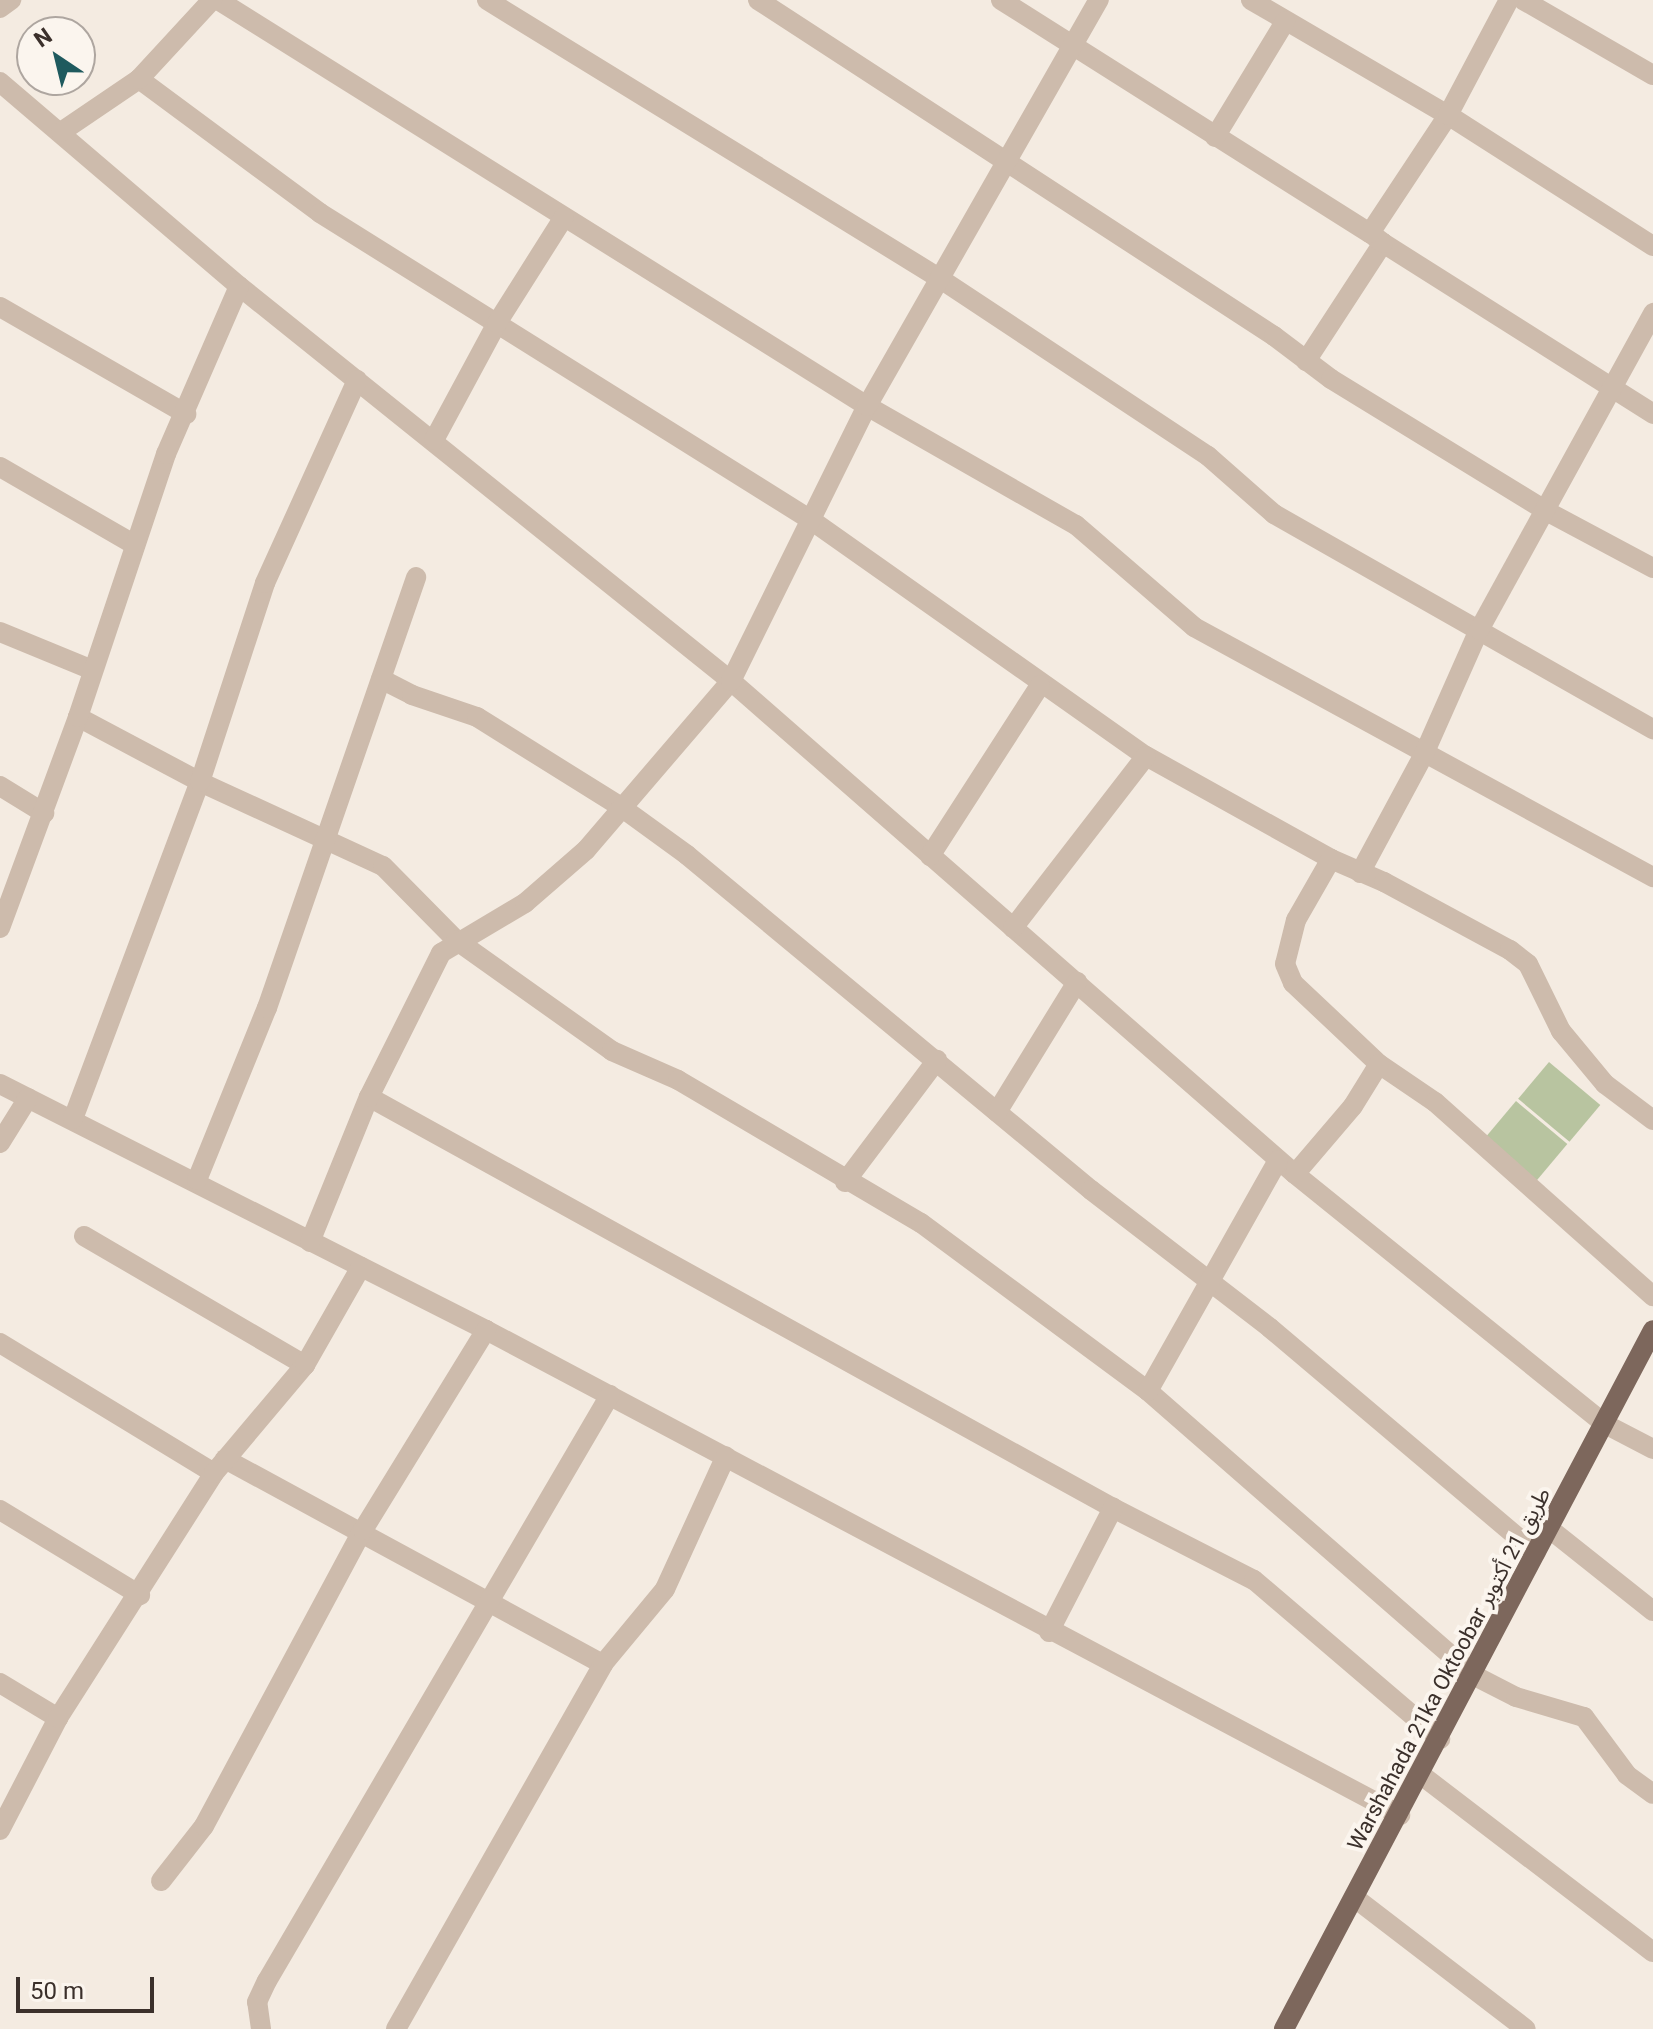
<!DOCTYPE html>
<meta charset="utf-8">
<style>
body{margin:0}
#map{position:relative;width:1653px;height:2029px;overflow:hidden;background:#f4ebe1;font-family:Roboto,"Noto Sans Arabic",sans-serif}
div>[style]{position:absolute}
.green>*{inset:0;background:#b8c4a0;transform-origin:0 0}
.minor>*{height:20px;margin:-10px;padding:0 10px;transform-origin:10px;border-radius:10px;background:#cdbbac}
.major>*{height:20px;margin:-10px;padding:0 10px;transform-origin:10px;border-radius:10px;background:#7d675c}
span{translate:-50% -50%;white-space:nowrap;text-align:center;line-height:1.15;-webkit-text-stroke:8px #fbf5ee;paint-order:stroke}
.street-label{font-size:22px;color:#3b302b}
.north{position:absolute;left:16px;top:16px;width:80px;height:80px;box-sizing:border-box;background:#fbf5ee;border:2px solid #aea6a0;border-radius:50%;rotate:325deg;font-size:22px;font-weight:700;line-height:32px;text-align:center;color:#3b302b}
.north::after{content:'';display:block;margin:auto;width:28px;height:36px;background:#1f5a5e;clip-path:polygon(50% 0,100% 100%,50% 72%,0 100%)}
.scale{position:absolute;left:16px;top:1977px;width:138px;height:36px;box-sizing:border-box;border:4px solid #3b302b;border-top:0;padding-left:10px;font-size:24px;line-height:28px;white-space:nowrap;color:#3b302b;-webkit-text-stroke:6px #fbf5ee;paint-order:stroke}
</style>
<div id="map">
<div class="green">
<div style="left:1549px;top:1062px;width:67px;height:48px;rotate:40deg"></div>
<div style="left:1516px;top:1101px;width:67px;height:49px;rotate:40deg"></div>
</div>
<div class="minor">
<div style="left:218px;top:0;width:766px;rotate:32.03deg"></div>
<div style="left:867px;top:406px;width:241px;rotate:29.7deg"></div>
<div style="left:1076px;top:525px;width:156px;rotate:40.8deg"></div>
<div style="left:1194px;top:627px;width:523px;rotate:28.58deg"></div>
<div style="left:487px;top:0;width:531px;rotate:31.59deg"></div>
<div style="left:939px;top:278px;width:323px;rotate:33.5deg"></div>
<div style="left:1208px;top:456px;width:88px;rotate:41.3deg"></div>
<div style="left:1274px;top:514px;width:436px;rotate:29.6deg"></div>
<div style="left:758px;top:0;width:616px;rotate:33.07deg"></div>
<div style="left:1274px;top:336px;width:71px;rotate:37deg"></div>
<div style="left:1331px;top:379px;width:255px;rotate:31.5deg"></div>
<div style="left:1548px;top:512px;width:119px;rotate:28.1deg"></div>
<div style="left:1001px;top:0;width:436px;rotate:32.3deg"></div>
<div style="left:1251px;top:0;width:228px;rotate:30.3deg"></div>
<div style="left:1448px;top:115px;width:243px;rotate:32.6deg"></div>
<div style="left:1523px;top:0;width:150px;rotate:30deg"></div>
<div style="left:0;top:8px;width:14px;rotate:-36deg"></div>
<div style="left:139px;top:79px;width:225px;rotate:36.5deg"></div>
<div style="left:320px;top:213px;width:579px;rotate:32.02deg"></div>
<div style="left:811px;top:520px;width:410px;rotate:35.2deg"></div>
<div style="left:1146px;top:756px;width:212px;rotate:29.1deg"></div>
<div style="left:1331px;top:859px;width:58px;rotate:23.5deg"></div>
<div style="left:1384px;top:882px;width:143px;rotate:28.4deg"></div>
<div style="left:1510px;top:950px;width:23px;rotate:38deg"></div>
<div style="left:1528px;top:964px;width:75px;rotate:63.8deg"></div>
<div style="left:1561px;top:1031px;width:69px;rotate:50.3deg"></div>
<div style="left:1605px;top:1084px;width:60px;rotate:36.9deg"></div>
<div style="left:0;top:82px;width:314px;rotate:40.5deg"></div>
<div style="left:239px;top:286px;width:631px;rotate:38.76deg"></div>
<div style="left:731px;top:681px;width:749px;rotate:41.16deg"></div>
<div style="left:1295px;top:1174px;width:398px;rotate:38.9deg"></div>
<div style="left:1605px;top:1424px;width:54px;rotate:27.5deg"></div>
<div style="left:61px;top:132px;width:94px;rotate:-34.2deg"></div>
<div style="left:139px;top:79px;width:108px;rotate:-47.3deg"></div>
<div style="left:1215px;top:137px;width:135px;rotate:-58.7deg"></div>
<div style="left:1383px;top:243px;width:320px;rotate:32.3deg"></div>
<div style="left:0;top:307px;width:215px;rotate:29.9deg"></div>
<div style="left:1306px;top:361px;width:141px;rotate:-56.9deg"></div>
<div style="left:1383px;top:243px;width:16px;rotate:-142deg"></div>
<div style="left:1370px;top:233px;width:141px;rotate:-56.5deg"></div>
<div style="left:1448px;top:115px;width:130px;rotate:-62.1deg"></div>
<div style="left:434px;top:440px;width:133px;rotate:-61.7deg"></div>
<div style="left:497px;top:323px;width:125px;rotate:-57.7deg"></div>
<div style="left:0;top:467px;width:156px;rotate:30deg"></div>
<div style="left:0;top:632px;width:100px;rotate:22.4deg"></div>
<div style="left:381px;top:679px;width:35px;rotate:27deg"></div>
<div style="left:412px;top:695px;width:69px;rotate:18.7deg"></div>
<div style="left:477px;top:717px;width:170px;rotate:32deg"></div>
<div style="left:621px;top:807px;width:82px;rotate:36deg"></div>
<div style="left:687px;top:855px;width:525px;rotate:39.67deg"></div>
<div style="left:1091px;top:1190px;width:226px;rotate:37.6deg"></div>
<div style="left:1270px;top:1328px;width:348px;rotate:40.2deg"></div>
<div style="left:78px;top:717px;width:138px;rotate:28deg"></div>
<div style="left:200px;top:782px;width:201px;rotate:24.7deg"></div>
<div style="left:383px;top:866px;width:104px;rotate:45.4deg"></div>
<div style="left:456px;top:940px;width:191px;rotate:35.4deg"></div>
<div style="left:612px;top:1051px;width:72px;rotate:23.7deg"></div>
<div style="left:678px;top:1080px;width:282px;rotate:30.5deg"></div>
<div style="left:921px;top:1223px;width:282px;rotate:36.5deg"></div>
<div style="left:1148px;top:1391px;width:432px;rotate:41.1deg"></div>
<div style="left:1473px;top:1675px;width:48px;rotate:27.1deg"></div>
<div style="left:1516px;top:1697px;width:71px;rotate:16.4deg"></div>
<div style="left:1584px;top:1717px;width:72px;rotate:53.4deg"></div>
<div style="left:1627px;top:1775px;width:32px;rotate:36deg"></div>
<div style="left:0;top:786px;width:52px;rotate:31.5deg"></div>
<div style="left:930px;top:856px;width:203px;rotate:-57.2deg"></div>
<div style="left:1331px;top:859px;width:70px;rotate:119.8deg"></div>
<div style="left:1296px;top:920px;width:45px;rotate:104deg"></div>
<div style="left:1285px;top:964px;width:21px;rotate:67deg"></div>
<div style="left:1293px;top:983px;width:118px;rotate:43.3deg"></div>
<div style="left:1379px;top:1064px;width:68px;rotate:34.2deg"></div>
<div style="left:1435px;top:1102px;width:292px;rotate:41.7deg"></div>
<div style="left:1360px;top:873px;width:135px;rotate:-61.7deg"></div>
<div style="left:1424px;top:754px;width:136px;rotate:-66.1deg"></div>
<div style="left:1479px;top:630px;width:362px;rotate:-61.2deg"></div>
<div style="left:0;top:928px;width:225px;rotate:-69.7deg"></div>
<div style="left:78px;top:717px;width:277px;rotate:-71.5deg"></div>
<div style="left:166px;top:454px;width:183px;rotate:-66.5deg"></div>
<div style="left:1013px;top:928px;width:217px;rotate:-52.3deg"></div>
<div style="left:0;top:1084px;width:545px;rotate:26.85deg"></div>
<div style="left:486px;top:1330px;width:1035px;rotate:27.95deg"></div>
<div style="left:369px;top:1097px;width:850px;rotate:28.92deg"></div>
<div style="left:1113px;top:1508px;width:158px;rotate:27.1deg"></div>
<div style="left:1254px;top:1580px;width:245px;rotate:40.5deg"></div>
<div style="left:997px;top:1112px;width:153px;rotate:-58.4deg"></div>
<div style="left:73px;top:1119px;width:360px;rotate:-69.4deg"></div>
<div style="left:200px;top:782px;width:209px;rotate:-71.9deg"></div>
<div style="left:265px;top:583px;width:223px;rotate:-65.6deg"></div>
<div style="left:0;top:1143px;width:53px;rotate:-58.1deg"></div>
<div style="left:1295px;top:1174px;width:89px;rotate:-49.5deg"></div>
<div style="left:1353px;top:1106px;width:49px;rotate:-58.2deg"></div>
<div style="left:197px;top:1180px;width:186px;rotate:-67.9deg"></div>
<div style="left:267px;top:1008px;width:456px;rotate:-70.9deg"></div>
<div style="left:845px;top:1182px;width:153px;rotate:-53deg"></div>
<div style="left:84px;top:1236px;width:256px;rotate:30.3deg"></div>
<div style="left:310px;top:1242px;width:157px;rotate:-67.9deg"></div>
<div style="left:369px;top:1097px;width:161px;rotate:-63.4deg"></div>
<div style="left:441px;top:953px;width:98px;rotate:-30.8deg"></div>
<div style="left:525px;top:903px;width:81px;rotate:-41deg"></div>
<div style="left:586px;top:850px;width:223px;rotate:-49.4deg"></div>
<div style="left:731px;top:681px;width:307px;rotate:-63.7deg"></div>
<div style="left:867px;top:406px;width:468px;rotate:-60.3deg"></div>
<div style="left:0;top:1343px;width:250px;rotate:31.3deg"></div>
<div style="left:1148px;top:1391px;width:265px;rotate:-60.6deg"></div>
<div style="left:225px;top:1459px;width:430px;rotate:28.5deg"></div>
<div style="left:0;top:1510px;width:164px;rotate:31.3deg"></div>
<div style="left:1551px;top:1530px;width:130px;rotate:38.5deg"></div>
<div style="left:1049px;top:1632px;width:140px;rotate:-62.7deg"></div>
<div style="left:0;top:1683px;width:68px;rotate:31.1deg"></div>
<div style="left:1420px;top:1774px;width:293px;rotate:37.4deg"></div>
<div style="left:0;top:1830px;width:126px;rotate:-62.6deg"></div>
<div style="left:58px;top:1718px;width:290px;rotate:-57.5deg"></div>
<div style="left:214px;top:1473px;width:141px;rotate:-49.9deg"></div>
<div style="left:305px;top:1365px;width:113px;rotate:-60.3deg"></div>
<div style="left:161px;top:1881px;width:70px;rotate:-52deg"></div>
<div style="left:204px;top:1826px;width:336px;rotate:-61.8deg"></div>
<div style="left:363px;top:1530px;width:235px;rotate:-58.4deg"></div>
<div style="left:1355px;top:1898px;width:215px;rotate:37.5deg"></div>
<div style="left:261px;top:2029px;width:27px;rotate:-98deg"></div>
<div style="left:257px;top:2002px;width:23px;rotate:-65deg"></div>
<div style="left:267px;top:1981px;width:679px;rotate:-59.66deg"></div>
<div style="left:396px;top:2029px;width:420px;rotate:-60.4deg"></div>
<div style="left:603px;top:1664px;width:97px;rotate:-50.4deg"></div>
<div style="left:665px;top:1589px;width:146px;rotate:-65.4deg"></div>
</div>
<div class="major">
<div style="left:1284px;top:2029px;width:790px;rotate:-62.17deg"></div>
</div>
<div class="street-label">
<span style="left:1449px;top:1669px;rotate:-62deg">Warshahada 21ka Oktoobar طريق 21 أكتوبر</span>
</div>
<div class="north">N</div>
<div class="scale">50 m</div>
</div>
